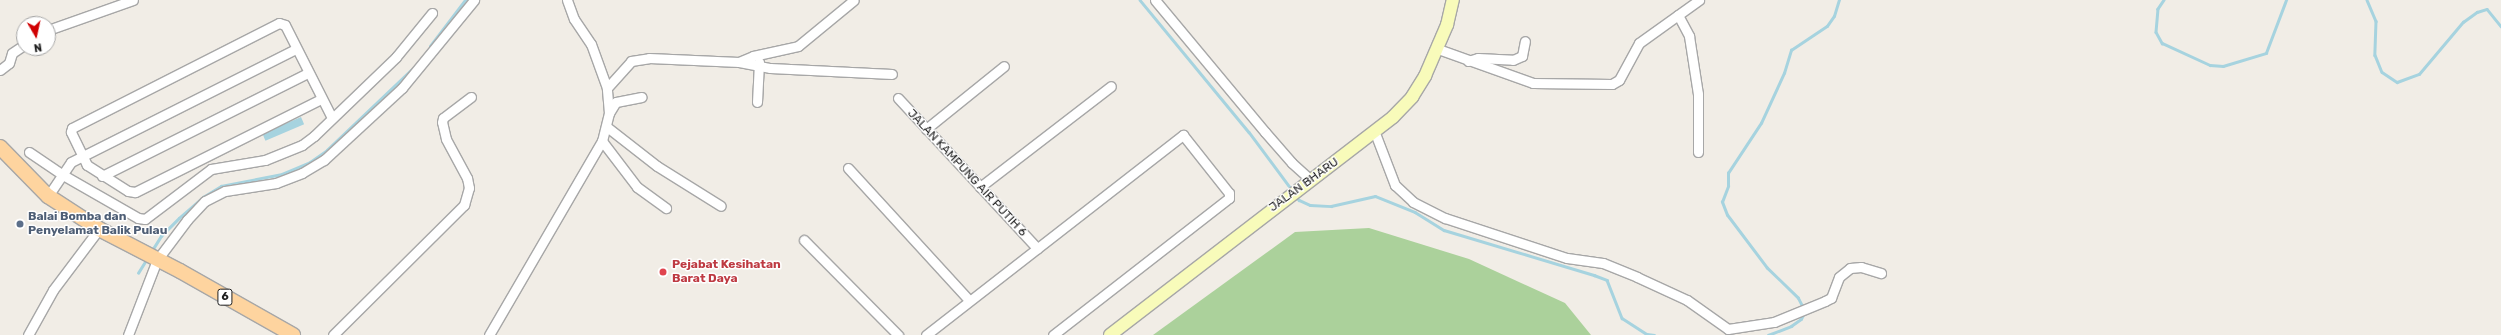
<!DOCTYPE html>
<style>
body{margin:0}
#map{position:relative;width:2501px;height:335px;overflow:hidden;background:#f1ede6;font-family:Rubik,sans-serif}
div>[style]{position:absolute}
.forest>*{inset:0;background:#abd19b}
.water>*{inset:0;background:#a6d3df;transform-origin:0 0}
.stream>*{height:2.5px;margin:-1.25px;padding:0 1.25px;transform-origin:1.25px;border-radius:1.25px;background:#a6d3df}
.roads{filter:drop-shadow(1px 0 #a7a7a7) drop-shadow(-1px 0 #a7a7a7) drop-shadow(0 1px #a7a7a7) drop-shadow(0 -1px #a7a7a7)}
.street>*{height:9px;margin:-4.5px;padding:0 4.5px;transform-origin:4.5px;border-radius:4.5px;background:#fff}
.secondary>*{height:12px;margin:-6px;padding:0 6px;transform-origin:6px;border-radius:6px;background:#f8fbba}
.primary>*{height:14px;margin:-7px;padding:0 7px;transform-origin:7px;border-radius:7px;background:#fed49f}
.dots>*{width:11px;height:11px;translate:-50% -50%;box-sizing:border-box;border:2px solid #fff;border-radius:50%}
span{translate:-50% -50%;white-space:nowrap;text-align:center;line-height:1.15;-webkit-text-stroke:3px #fff;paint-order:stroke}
.shield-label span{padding:1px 3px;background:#fff;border:1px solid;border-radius:3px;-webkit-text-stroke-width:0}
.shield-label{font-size:11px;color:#202020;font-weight:700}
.street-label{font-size:12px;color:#202020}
.service-label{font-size:12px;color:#4e5e75;font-weight:700}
.left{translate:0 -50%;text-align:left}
.health-label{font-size:12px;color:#be3a42;font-weight:700}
.north{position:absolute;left:16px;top:16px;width:40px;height:40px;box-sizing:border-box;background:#fff;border:1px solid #a6a6a6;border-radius:50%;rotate:171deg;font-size:11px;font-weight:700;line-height:16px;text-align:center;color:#202020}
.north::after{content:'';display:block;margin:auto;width:14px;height:18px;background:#d00002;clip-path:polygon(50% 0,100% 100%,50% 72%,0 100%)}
</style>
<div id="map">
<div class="forest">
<div style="clip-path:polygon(1369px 228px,1469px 259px,1565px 303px,1591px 335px,1153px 335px,1295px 232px)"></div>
</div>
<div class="water">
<div style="left:301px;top:117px;width:8px;height:42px;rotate:67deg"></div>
</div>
<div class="stream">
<div style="left:1140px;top:0;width:171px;rotate:50.5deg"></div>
<div style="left:1249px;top:132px;width:72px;rotate:53.4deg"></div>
<div style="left:2164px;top:0;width:11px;rotate:124deg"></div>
<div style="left:2158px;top:9px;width:23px;rotate:95deg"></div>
<div style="left:2156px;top:32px;width:13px;rotate:61deg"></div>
<div style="left:2162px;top:43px;width:53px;rotate:24.6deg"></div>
<div style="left:2210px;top:65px;width:13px;rotate:4deg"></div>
<div style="left:2223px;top:66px;width:45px;rotate:-16.8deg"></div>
<div style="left:2266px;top:53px;width:57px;rotate:-69.3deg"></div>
<div style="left:2367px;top:0;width:23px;rotate:67deg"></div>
<div style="left:2376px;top:21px;width:34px;rotate:92deg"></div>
<div style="left:2375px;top:55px;width:18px;rotate:68deg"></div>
<div style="left:2382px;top:72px;width:18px;rotate:34deg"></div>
<div style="left:2397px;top:82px;width:23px;rotate:-20deg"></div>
<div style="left:2419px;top:74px;width:68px;rotate:-49.8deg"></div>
<div style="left:2463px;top:22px;width:17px;rotate:-36deg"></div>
<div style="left:2477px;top:12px;width:10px;rotate:-17deg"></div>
<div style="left:2487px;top:9px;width:22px;rotate:51deg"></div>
<div style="left:430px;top:46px;width:58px;rotate:-52.7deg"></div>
<div style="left:1296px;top:196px;width:5px;rotate:53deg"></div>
<div style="left:1299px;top:200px;width:12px;rotate:24deg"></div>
<div style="left:1310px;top:205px;width:21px;rotate:3deg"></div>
<div style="left:1331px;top:206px;width:45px;rotate:-12.8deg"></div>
<div style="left:1375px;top:196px;width:43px;rotate:21.8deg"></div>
<div style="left:1415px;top:212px;width:34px;rotate:32deg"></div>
<div style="left:1444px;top:230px;width:157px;rotate:16.7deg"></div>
<div style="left:1594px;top:275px;width:14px;rotate:21deg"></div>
<div style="left:1607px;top:280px;width:41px;rotate:68.5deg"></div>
<div style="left:1622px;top:318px;width:30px;rotate:33deg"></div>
<div style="left:1647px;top:334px;width:7px;rotate:8deg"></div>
<div style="left:151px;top:252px;width:19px;rotate:-58deg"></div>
<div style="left:161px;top:236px;width:25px;rotate:-45deg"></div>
<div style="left:179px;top:218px;width:32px;rotate:-41deg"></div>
<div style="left:203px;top:197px;width:21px;rotate:-31deg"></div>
<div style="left:221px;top:186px;width:62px;rotate:-11.1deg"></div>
<div style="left:282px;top:174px;width:30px;rotate:-23deg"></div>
<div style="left:310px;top:162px;width:21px;rotate:-35deg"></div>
<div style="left:327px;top:150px;width:116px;rotate:-43.6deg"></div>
<div style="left:138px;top:273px;width:15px;rotate:-58deg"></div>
<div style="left:1803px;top:308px;width:11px;rotate:-117deg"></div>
<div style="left:1798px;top:298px;width:43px;rotate:-135.9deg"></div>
<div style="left:1767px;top:268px;width:66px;rotate:-127deg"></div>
<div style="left:1727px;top:215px;width:14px;rotate:-111deg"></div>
<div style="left:1722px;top:202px;width:17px;rotate:-69deg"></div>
<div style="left:1728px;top:186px;width:13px;rotate:-90deg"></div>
<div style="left:1728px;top:173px;width:60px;rotate:-56.6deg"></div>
<div style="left:1761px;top:123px;width:55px;rotate:-65.3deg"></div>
<div style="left:1784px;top:73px;width:24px;rotate:-73deg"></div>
<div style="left:1791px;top:50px;width:43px;rotate:-33.7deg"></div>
<div style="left:1827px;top:26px;width:12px;rotate:-55deg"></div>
<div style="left:1834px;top:16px;width:17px;rotate:-73deg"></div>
<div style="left:1768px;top:335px;width:25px;rotate:-21deg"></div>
<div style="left:1791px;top:326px;width:12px;rotate:-35deg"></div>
<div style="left:1801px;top:319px;width:7px;rotate:-63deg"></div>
</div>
<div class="roads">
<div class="street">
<div style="left:567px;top:0;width:20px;rotate:70deg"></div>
<div style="left:574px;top:19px;width:30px;rotate:56deg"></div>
<div style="left:591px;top:44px;width:47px;rotate:70deg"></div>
<div style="left:1155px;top:0;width:172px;rotate:50.2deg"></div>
<div style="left:1265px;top:132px;width:41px;rotate:48.9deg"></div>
<div style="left:1292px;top:163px;width:25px;rotate:42deg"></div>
<div style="left:1678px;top:15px;width:24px;rotate:62deg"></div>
<div style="left:1689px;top:36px;width:59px;rotate:81.2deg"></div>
<div style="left:1698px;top:94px;width:58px;rotate:90deg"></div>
<div style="left:48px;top:30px;width:90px;rotate:-19.4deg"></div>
<div style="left:1438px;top:49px;width:101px;rotate:19.7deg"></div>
<div style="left:1533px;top:83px;width:79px;rotate:0.7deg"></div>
<div style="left:1612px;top:84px;width:8px;rotate:-30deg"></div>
<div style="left:1619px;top:80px;width:42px;rotate:-61.6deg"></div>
<div style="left:1639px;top:43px;width:74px;rotate:-35.6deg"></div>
<div style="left:1468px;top:61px;width:10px;rotate:-17deg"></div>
<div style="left:1478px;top:58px;width:35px;rotate:3deg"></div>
<div style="left:1513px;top:60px;width:10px;rotate:-24deg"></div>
<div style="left:1522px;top:56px;width:15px;rotate:-79deg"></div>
<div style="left:739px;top:62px;width:15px;rotate:-23deg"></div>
<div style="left:753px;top:56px;width:46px;rotate:-12.5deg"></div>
<div style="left:798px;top:46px;width:72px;rotate:-39.4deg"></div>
<div style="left:0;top:70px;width:11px;rotate:-38deg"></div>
<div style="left:9px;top:63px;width:10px;rotate:-73deg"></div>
<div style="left:12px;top:53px;width:14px;rotate:-34deg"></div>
<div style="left:898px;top:98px;width:205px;rotate:47.2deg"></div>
<div style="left:321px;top:99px;width:208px;rotate:153.4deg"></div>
<div style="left:135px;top:192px;width:7px;rotate:-172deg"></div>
<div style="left:128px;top:191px;width:49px;rotate:-147.6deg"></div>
<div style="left:87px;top:165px;width:37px;rotate:-116deg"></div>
<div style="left:71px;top:132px;width:4px;rotate:-76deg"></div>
<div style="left:72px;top:128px;width:232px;rotate:-26.9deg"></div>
<div style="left:279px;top:23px;width:6px;rotate:18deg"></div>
<div style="left:285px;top:25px;width:104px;rotate:63.2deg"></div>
<div style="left:757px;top:102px;width:40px;rotate:-87.1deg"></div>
<div style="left:609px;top:113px;width:13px;rotate:-58deg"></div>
<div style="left:616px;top:102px;width:26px;rotate:-11deg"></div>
<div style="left:607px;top:127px;width:63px;rotate:38deg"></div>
<div style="left:657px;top:166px;width:75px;rotate:32deg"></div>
<div style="left:926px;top:129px;width:100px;rotate:-38.9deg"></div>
<div style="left:1375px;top:133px;width:56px;rotate:69deg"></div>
<div style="left:1395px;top:185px;width:25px;rotate:43deg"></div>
<div style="left:1413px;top:202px;width:36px;rotate:27deg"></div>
<div style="left:1445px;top:218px;width:128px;rotate:18.2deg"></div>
<div style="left:1567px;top:258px;width:36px;rotate:8deg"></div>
<div style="left:1603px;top:263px;width:37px;rotate:22deg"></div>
<div style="left:1637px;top:277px;width:55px;rotate:24.7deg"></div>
<div style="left:1687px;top:300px;width:50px;rotate:35.3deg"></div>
<div style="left:1728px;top:329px;width:47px;rotate:-8.7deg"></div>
<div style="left:1774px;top:322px;width:55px;rotate:-22.4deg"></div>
<div style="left:1825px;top:301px;width:7px;rotate:-27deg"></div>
<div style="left:1831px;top:298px;width:22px;rotate:-69deg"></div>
<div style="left:1839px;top:277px;width:14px;rotate:-39deg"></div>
<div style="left:1850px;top:268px;width:11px;rotate:-5deg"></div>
<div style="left:1861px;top:267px;width:21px;rotate:17deg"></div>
<div style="left:602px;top:141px;width:58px;rotate:52.7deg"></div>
<div style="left:637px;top:187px;width:36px;rotate:36deg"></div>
<div style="left:29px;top:152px;width:41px;rotate:34.1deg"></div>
<div style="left:63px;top:175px;width:86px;rotate:29.8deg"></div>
<div style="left:138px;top:218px;width:7px;rotate:8deg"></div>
<div style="left:145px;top:219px;width:83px;rotate:-37.1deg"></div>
<div style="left:211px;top:169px;width:55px;rotate:-9.5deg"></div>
<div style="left:265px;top:160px;width:40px;rotate:-22deg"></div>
<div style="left:302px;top:145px;width:15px;rotate:-37deg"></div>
<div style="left:314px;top:136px;width:114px;rotate:-43.9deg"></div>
<div style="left:396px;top:57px;width:57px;rotate:-50.7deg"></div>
<div style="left:848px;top:168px;width:179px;rotate:47.5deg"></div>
<div style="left:102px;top:176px;width:230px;rotate:-26.6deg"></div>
<div style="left:980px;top:187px;width:165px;rotate:-37.6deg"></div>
<div style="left:48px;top:196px;width:41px;rotate:-55.9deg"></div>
<div style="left:71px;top:162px;width:252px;rotate:-26.7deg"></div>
<div style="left:804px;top:240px;width:134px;rotate:45.3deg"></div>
<div style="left:28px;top:335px;width:51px;rotate:-60.9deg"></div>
<div style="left:53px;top:290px;width:76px;rotate:-53deg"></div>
<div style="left:128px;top:335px;width:80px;rotate:-68.9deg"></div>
<div style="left:157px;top:260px;width:50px;rotate:-53.1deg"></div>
<div style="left:187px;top:220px;width:26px;rotate:-47deg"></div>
<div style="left:205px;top:201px;width:22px;rotate:-27deg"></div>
<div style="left:225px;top:191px;width:52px;rotate:-8.9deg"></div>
<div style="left:276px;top:183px;width:28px;rotate:-21deg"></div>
<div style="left:302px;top:173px;width:26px;rotate:-31deg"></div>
<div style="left:324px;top:160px;width:106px;rotate:-42.7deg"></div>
<div style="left:402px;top:88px;width:114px;rotate:-50.7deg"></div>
<div style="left:333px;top:335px;width:185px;rotate:-44.8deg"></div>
<div style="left:464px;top:205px;width:18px;rotate:-74deg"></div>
<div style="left:469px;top:188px;width:10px;rotate:-101deg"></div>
<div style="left:467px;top:178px;width:44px;rotate:-118.3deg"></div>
<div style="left:446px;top:139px;width:17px;rotate:-103deg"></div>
<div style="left:442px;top:122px;width:4px;rotate:-76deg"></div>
<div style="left:443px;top:118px;width:35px;rotate:-37deg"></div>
<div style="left:489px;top:335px;width:225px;rotate:-59.8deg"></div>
<div style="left:602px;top:141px;width:29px;rotate:-76deg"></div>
<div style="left:609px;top:113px;width:25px;rotate:-95deg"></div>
<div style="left:607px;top:88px;width:36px;rotate:-48deg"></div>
<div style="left:631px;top:61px;width:18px;rotate:-9deg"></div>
<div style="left:649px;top:58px;width:90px;rotate:2.5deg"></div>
<div style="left:739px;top:62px;width:32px;rotate:11deg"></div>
<div style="left:770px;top:68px;width:122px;rotate:2.8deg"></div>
<div style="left:926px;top:335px;width:326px;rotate:-37.9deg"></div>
<div style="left:1183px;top:135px;width:74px;rotate:51.6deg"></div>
<div style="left:1229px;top:193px;width:5px;rotate:90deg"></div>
<div style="left:1229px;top:198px;width:223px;rotate:142.1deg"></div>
</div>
<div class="secondary">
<div style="left:1110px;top:335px;width:357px;rotate:-37.6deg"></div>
<div style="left:1393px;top:117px;width:28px;rotate:-46deg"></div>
<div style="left:1412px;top:97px;width:25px;rotate:-58deg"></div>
<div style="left:1425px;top:76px;width:56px;rotate:-66.7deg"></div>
<div style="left:1447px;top:25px;width:26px;rotate:-77deg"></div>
</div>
<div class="primary">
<div style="left:0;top:147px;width:69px;rotate:45.6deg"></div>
<div style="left:48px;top:196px;width:61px;rotate:32.9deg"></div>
<div style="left:99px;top:229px;width:91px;rotate:27.4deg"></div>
<div style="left:180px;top:271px;width:130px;rotate:29.5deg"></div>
</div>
</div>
<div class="dots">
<div style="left:20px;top:224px;background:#5c6f8a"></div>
<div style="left:663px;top:272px;background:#e0444e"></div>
</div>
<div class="shield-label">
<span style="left:225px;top:297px">6</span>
</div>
<div class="street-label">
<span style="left:967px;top:173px;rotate:47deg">JALAN KAMPUNG AIR PUTIH 6</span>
<span style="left:1304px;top:185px;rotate:-36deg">JALAN BHARU</span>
</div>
<div class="service-label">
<span class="left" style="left:28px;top:224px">Balai Bomba dan<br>Penyelamat Balik Pulau</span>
</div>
<div class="health-label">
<span class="left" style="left:672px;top:272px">Pejabat Kesihatan<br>Barat Daya</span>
</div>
<div class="north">N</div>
</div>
